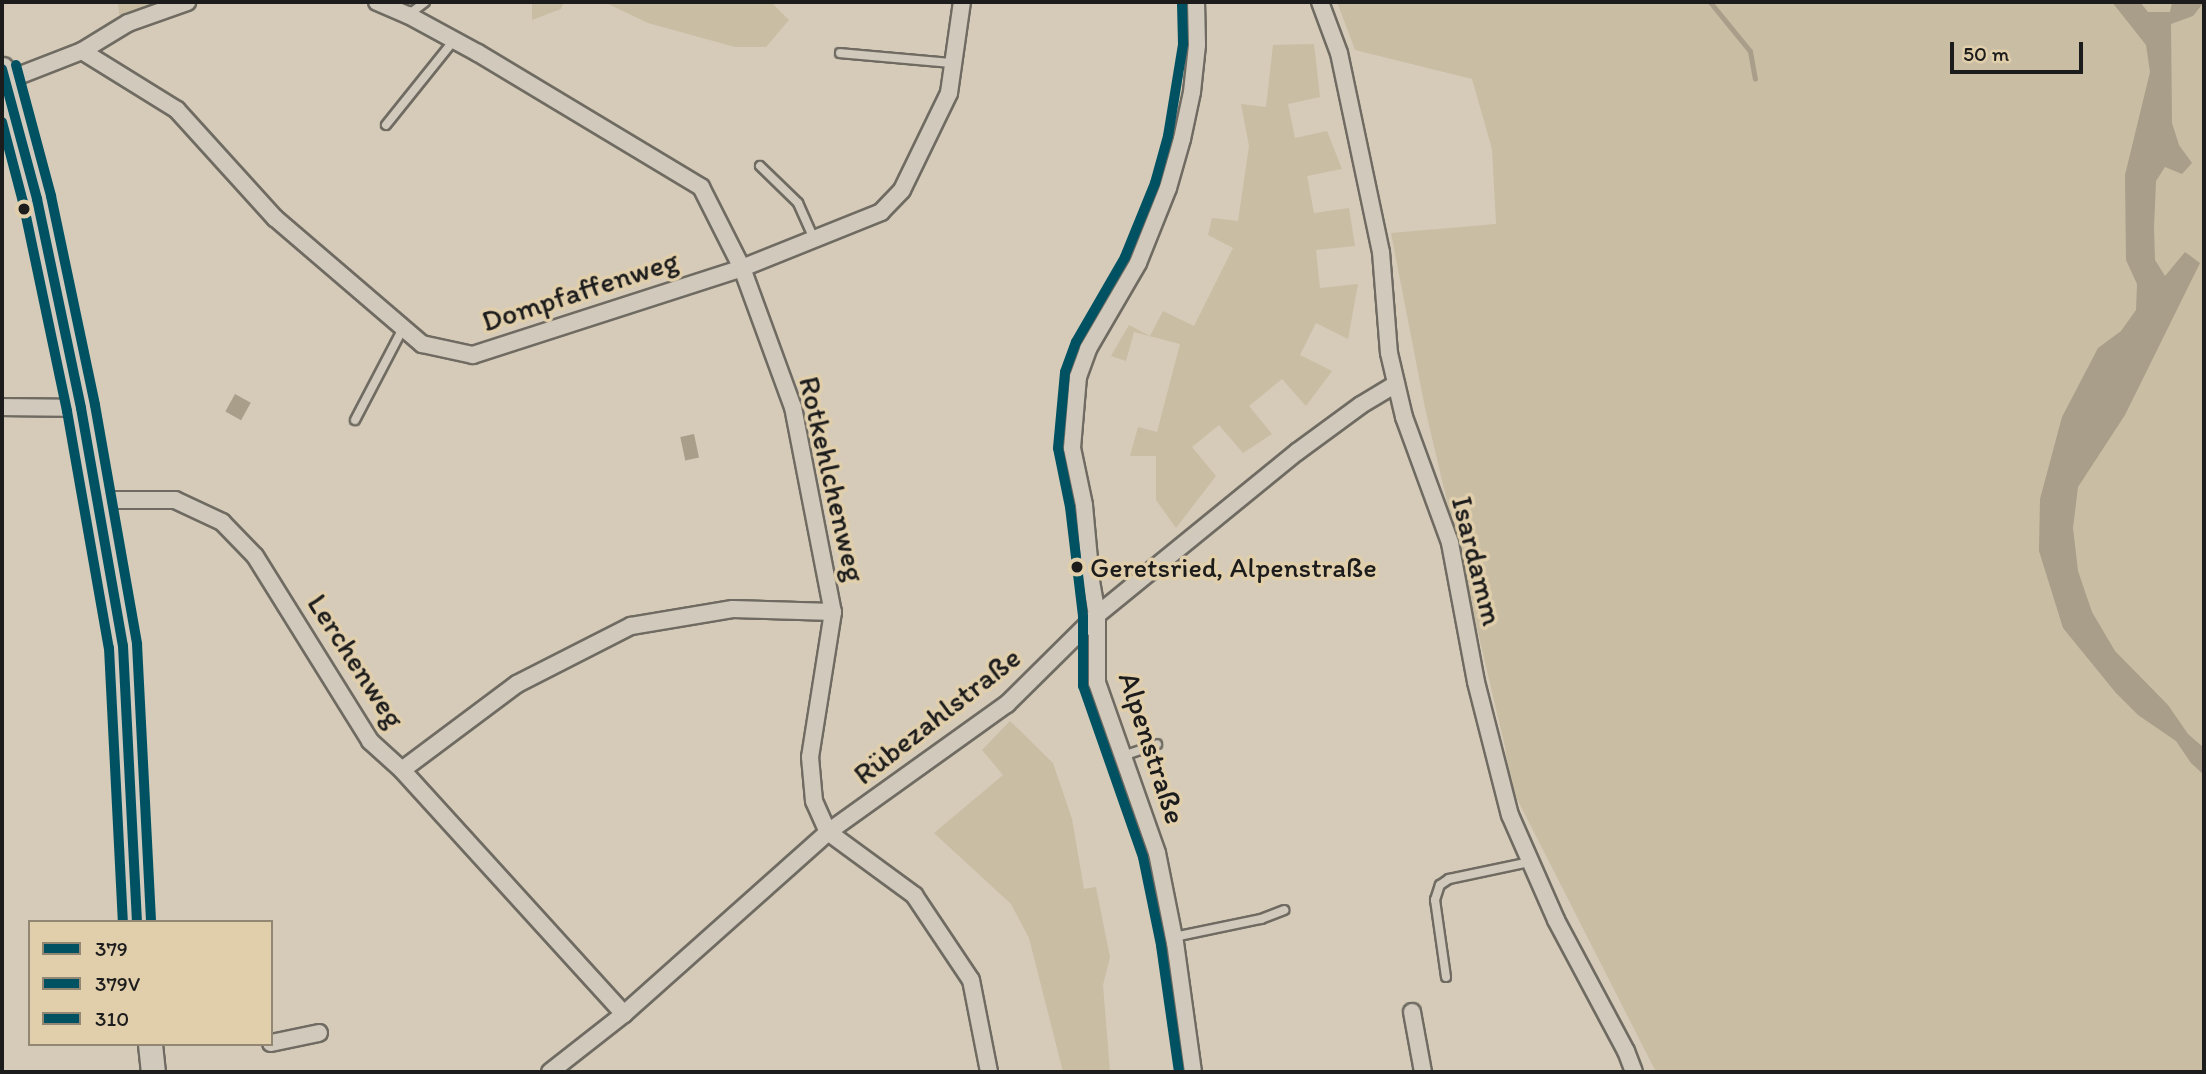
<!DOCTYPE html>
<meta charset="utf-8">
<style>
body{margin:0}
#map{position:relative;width:2206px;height:1074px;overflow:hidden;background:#d5cbb8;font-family:Itim,sans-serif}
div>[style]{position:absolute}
.green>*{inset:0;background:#c9bda4}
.water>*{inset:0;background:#a89e89;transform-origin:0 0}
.stream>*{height:5px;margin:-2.5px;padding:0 2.5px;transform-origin:2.5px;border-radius:2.5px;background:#a89e89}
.roads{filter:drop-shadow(2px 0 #6f6b62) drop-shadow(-2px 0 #6f6b62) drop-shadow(0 2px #6f6b62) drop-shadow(0 -2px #6f6b62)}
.lane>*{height:8px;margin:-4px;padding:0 4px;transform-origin:4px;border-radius:4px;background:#d1c9bc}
.street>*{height:16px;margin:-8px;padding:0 8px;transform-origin:8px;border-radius:8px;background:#d1c9bc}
.secondary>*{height:23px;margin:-11.5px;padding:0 11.5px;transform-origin:11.5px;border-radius:11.5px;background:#d1c9bc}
.bus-1>*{height:10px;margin:-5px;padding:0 5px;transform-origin:5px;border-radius:5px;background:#005262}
.bus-2>*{height:10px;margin:-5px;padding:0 5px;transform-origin:5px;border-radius:5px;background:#005262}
.bus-3>*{height:10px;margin:-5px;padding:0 5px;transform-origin:5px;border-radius:5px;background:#005262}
.dots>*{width:19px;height:19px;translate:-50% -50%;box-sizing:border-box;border:4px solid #e1cfac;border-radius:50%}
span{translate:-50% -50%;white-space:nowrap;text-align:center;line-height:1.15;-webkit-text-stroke:7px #e1cfac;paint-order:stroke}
.bus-label{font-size:28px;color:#1c1c1c}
.left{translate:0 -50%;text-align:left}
.street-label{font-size:30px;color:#1c1c1c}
.frame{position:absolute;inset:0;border:4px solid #1c1c1c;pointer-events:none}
.legend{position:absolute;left:28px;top:920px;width:245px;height:126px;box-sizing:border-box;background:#e1cfac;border:2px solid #928772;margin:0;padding:9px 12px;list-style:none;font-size:21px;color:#1c1c1c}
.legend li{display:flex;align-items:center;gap:14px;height:35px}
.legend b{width:35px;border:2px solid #928772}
.scale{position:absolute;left:1950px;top:42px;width:133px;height:32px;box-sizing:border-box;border:4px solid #1c1c1c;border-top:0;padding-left:9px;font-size:21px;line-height:24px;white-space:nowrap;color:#1c1c1c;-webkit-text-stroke:5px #e1cfac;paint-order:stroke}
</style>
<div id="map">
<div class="green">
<div style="clip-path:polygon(118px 2px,187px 2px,128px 23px,119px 14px)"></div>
<div style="clip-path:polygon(532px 2px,564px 2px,561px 9px,532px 20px)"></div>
<div style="clip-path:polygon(604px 2px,771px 2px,789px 20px,766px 47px,735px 47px,648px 23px)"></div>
<div style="clip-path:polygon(1337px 2px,2204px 2px,2204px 1072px,1656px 1072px,1510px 785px,1505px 747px,1425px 408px,1391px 233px,1496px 224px,1492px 149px,1472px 79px,1355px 50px)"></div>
<div style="clip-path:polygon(1314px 44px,1320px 97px,1288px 104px,1295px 138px,1327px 131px,1342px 169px,1307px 176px,1314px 213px,1349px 208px,1355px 246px,1316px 250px,1320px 288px,1358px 284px,1348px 339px,1316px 323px,1300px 355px,1332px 371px,1306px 406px,1282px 379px,1249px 406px,1272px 434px,1243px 453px,1219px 425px,1192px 447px,1216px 476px,1176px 528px,1156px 500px,1156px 456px,1130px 456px,1138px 427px,1157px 432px,1180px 344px,1134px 332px,1126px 361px,1111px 356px,1129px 325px,1150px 336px,1163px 311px,1194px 326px,1233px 248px,1208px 235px,1212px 218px,1238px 221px,1249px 146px,1241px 104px,1266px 107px,1273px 45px)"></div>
<div style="clip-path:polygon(1010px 721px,1053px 763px,1072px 819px,1084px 889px,1096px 887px,1110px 957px,1103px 985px,1110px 1072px,1063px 1072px,1029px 938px,1011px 904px,934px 833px,1003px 775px,982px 750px)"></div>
</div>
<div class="water">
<div style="clip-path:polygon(2112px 2px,2140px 2px,2148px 12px,2170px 12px,2172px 2px,2204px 2px,2193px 16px,2171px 24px,2172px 123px,2179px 145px,2192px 163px,2182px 174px,2165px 167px,2156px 181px,2154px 228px,2155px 260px,2165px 276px,2185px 252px,2200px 263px,2125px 415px,2078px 487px,2073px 528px,2078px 571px,2092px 612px,2115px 651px,2168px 705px,2188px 734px,2204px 748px,2204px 775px,2191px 763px,2176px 741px,2138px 715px,2116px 693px,2063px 628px,2039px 551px,2040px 499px,2062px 417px,2098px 348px,2121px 331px,2136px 310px,2137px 284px,2126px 260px,2125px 175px,2150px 72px,2146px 45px)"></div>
<div style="left:235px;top:394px;width:18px;height:20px;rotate:29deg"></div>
<div style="left:694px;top:434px;width:24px;height:14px;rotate:78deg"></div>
</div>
<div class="stream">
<div style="left:1710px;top:2px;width:63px;rotate:50.8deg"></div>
<div style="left:1750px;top:51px;width:28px;rotate:80deg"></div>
</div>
<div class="roads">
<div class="lane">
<div style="left:408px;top:15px;width:21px;rotate:-37deg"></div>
<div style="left:840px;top:53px;width:113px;rotate:5.1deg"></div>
<div style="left:386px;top:125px;width:109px;rotate:-51.3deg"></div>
<div style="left:760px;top:166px;width:53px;rotate:44.2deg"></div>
<div style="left:798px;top:203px;width:39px;rotate:66deg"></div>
<div style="left:355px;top:420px;width:104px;rotate:-62.4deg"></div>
<div style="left:1123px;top:756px;width:36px;rotate:-19deg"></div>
<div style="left:1174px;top:937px;width:89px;rotate:-11.7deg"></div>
<div style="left:1261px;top:919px;width:25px;rotate:-21deg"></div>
<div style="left:1446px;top:977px;width:78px;rotate:-98.1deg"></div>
<div style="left:1435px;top:900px;width:16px;rotate:-72deg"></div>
<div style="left:1440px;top:885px;width:11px;rotate:-34deg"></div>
<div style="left:1449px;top:879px;width:83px;rotate:-11.9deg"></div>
</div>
<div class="street">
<div style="left:377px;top:2px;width:34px;rotate:23deg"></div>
<div style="left:408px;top:15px;width:80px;rotate:28.5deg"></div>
<div style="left:478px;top:53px;width:260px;rotate:31deg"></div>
<div style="left:701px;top:187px;width:91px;rotate:63.2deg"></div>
<div style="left:742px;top:268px;width:148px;rotate:69.9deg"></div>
<div style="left:793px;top:407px;width:209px;rotate:79deg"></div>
<div style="left:833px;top:612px;width:147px;rotate:99deg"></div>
<div style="left:810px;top:757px;width:44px;rotate:84.8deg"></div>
<div style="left:814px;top:801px;width:34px;rotate:66deg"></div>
<div style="left:828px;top:832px;width:107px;rotate:36.2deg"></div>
<div style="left:914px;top:895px;width:102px;rotate:56.2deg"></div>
<div style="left:971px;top:980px;width:94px;rotate:78.9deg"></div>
<div style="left:1320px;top:2px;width:54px;rotate:69.6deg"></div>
<div style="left:1339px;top:53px;width:203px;rotate:78.1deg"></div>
<div style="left:1381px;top:252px;width:101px;rotate:85.5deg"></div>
<div style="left:1389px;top:353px;width:66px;rotate:76.8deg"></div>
<div style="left:1404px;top:417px;width:134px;rotate:69.9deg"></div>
<div style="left:1450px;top:543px;width:141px;rotate:79.4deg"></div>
<div style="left:1476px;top:682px;width:137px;rotate:75.7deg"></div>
<div style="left:1510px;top:815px;width:115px;rotate:66.3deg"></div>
<div style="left:1556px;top:920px;width:149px;rotate:61.9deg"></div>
<div style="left:1626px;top:1051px;width:22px;rotate:69deg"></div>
<div style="left:82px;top:51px;width:112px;rotate:31.8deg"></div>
<div style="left:177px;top:110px;width:146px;rotate:47.8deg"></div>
<div style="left:275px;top:218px;width:194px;rotate:40.6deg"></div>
<div style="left:422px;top:344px;width:52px;rotate:12.2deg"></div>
<div style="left:473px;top:355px;width:283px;rotate:-17.9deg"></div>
<div style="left:742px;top:268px;width:150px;rotate:-21.9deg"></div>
<div style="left:881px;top:212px;width:30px;rotate:-46deg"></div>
<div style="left:902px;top:190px;width:108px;rotate:-64.1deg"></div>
<div style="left:949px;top:93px;width:92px;rotate:-81.9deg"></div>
<div style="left:5px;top:81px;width:83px;rotate:-21.3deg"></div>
<div style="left:82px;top:51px;width:54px;rotate:-31.3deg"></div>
<div style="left:128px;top:23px;width:63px;rotate:-19.6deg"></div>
<div style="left:2px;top:407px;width:79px;rotate:0.7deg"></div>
<div style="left:97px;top:500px;width:78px"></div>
<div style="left:175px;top:500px;width:52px;rotate:25.1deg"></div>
<div style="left:222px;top:522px;width:47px;rotate:45.9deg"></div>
<div style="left:255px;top:556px;width:218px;rotate:58.1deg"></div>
<div style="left:370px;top:741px;width:43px;rotate:42.2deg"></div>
<div style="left:402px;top:770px;width:330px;rotate:47.7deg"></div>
<div style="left:402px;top:770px;width:144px;rotate:-36.8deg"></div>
<div style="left:517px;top:684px;width:128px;rotate:-27deg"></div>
<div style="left:631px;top:626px;width:103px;rotate:-9.5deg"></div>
<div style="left:733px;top:609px;width:100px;rotate:1.7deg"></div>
<div style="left:1412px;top:1012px;width:61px;rotate:79.6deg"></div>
<div style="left:271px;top:1043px;width:49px;rotate:-11.8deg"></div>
<div style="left:550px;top:1072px;width:94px;rotate:-38.1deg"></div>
<div style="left:624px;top:1014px;width:273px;rotate:-41.7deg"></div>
<div style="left:828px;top:832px;width:220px;rotate:-35.6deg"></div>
<div style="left:1007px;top:704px;width:127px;rotate:-44.7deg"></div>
<div style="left:1097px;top:615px;width:258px;rotate:-39.2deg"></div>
<div style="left:1297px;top:452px;width:79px;rotate:-36.3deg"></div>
<div style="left:1361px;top:405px;width:41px;rotate:-31deg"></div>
<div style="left:1193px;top:1072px;width:130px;rotate:-97.9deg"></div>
<div style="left:1175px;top:943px;width:92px;rotate:-101.3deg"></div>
<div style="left:1157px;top:853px;width:180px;rotate:-109.4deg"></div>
<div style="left:1097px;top:683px;width:68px;rotate:-90deg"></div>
<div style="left:1097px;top:615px;width:35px;rotate:-100deg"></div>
<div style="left:1091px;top:581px;width:76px;rotate:-95.3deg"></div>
<div style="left:1084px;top:505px;width:58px;rotate:-101.9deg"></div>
<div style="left:1072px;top:448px;width:71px;rotate:-85.2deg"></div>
<div style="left:1078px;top:377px;width:30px;rotate:-70deg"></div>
<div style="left:1088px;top:349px;width:99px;rotate:-59.8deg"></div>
<div style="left:1138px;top:263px;width:81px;rotate:-68.2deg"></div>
<div style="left:1168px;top:188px;width:51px;rotate:-74.1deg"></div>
<div style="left:1182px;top:139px;width:48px;rotate:-78deg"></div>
<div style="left:1192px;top:92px;width:47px;rotate:-83.9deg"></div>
<div style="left:1197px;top:45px;width:43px;rotate:-91.3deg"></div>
</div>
<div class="secondary">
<div style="left:2px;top:69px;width:135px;rotate:74.9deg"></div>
<div style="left:37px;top:199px;width:214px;rotate:78.1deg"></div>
<div style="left:81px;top:408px;width:242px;rotate:80deg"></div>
<div style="left:123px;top:646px;width:276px;rotate:87.1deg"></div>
<div style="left:150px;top:1044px;width:28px;rotate:84deg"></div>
</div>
</div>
<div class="bus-1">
<div style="left:2px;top:69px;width:135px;rotate:74.9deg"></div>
<div style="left:37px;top:199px;width:214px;rotate:78.1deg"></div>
<div style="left:81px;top:408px;width:242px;rotate:80deg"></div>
<div style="left:123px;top:646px;width:276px;rotate:87.1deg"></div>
</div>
<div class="bus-2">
<div style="left:2px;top:122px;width:83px;rotate:75.3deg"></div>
<div style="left:23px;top:202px;width:214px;rotate:78.1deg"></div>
<div style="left:67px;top:411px;width:241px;rotate:80deg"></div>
<div style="left:109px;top:648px;width:274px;rotate:87.1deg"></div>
</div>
<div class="bus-3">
<div style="left:16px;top:65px;width:136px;rotate:75deg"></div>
<div style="left:51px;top:196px;width:214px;rotate:78.1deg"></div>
<div style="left:95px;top:405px;width:243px;rotate:80deg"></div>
<div style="left:137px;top:644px;width:277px;rotate:87.1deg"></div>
<div style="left:1179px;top:1072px;width:128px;rotate:-98.1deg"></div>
<div style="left:1161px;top:945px;width:90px;rotate:-101.6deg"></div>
<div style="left:1143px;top:857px;width:181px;rotate:-109.3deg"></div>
<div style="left:1083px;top:686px;width:70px;rotate:-90deg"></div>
<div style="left:1083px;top:616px;width:110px;rotate:-96.8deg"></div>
<div style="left:1070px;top:507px;width:60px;rotate:-101.5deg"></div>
<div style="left:1058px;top:448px;width:76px;rotate:-84.7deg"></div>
<div style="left:1065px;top:372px;width:32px;rotate:-70deg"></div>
<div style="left:1076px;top:342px;width:98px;rotate:-60deg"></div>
<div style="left:1125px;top:257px;width:80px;rotate:-67.9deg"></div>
<div style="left:1155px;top:183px;width:49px;rotate:-74.5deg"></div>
<div style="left:1168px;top:136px;width:93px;rotate:-80.7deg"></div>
<div style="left:1183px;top:44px;width:42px;rotate:-91.4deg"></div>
</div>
<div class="dots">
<div style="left:24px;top:209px;background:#1c1c1c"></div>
<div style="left:1077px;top:567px;background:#1c1c1c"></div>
</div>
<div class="bus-label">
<span class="left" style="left:1090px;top:567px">Geretsried, Alpenstraße</span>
</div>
<div class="street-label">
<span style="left:580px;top:291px;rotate:-18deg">Dompfaffenweg</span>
<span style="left:832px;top:479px;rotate:77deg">Rotkehlchenweg</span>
<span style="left:1477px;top:561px;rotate:76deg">Isardamm</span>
<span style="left:356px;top:661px;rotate:57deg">Lerchenweg</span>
<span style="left:937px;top:716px;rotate:-38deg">Rübezahlstraße</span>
<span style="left:1152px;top:748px;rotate:72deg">Alpenstraße</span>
</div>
<div class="frame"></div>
<ul class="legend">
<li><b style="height:9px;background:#005262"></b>379</li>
<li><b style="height:9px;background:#005262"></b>379V</li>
<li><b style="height:9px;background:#005262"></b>310</li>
</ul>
<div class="scale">50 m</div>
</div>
